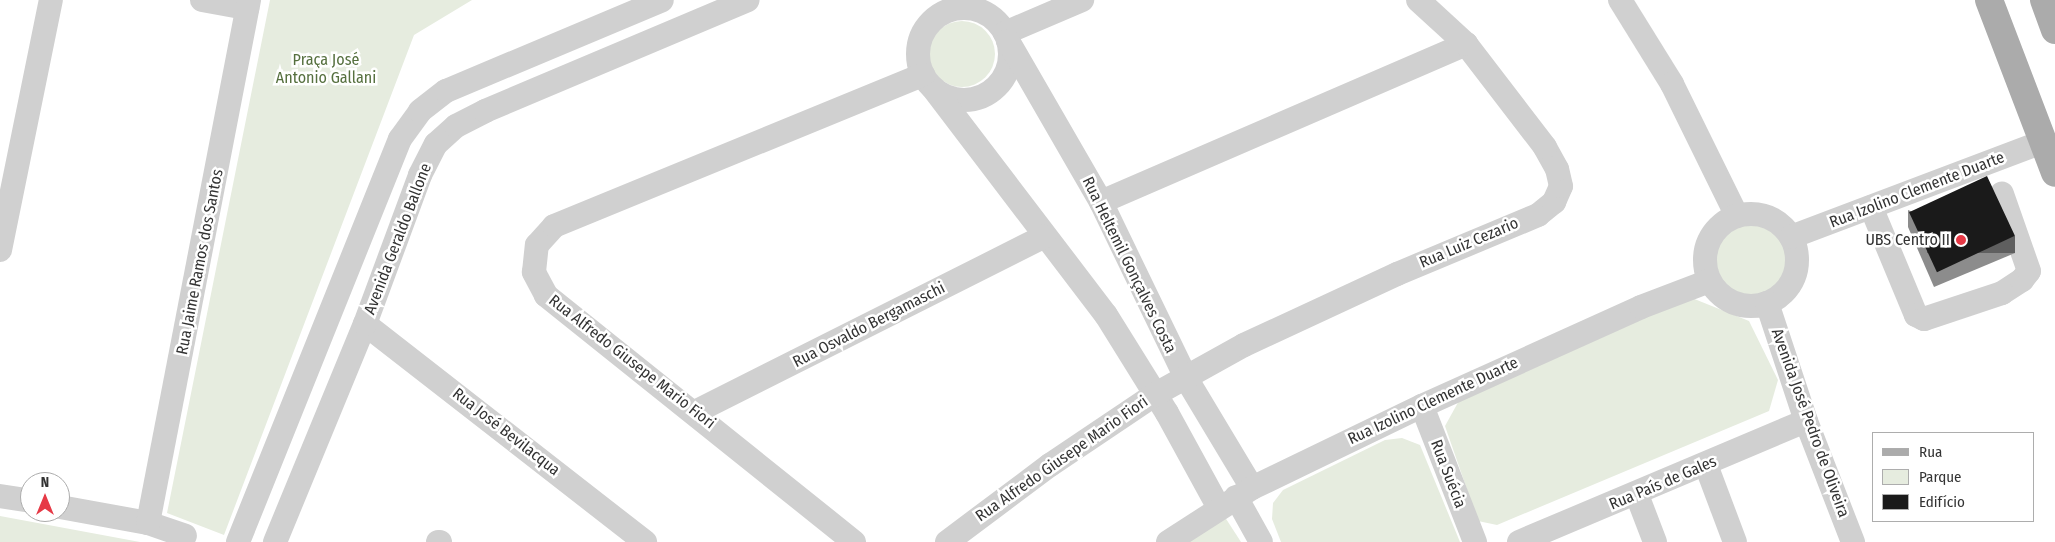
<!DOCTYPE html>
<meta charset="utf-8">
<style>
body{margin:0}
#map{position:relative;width:2055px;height:542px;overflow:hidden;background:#fff;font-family:"Fira Sans Condensed",sans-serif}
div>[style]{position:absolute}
.green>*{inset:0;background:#e6ecdf}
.round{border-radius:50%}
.minor>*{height:24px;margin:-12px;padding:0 12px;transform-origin:12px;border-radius:12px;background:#d0d0d0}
.minor>.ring{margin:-12px;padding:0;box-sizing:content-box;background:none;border:24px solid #d0d0d0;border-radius:50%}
.major>*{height:28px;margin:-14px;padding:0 14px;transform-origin:14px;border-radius:14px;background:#ababab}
.wall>*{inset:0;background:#8c8c8c}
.shaded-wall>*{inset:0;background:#5f5f5f;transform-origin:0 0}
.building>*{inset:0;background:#1a1a1a;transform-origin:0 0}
.dots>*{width:14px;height:14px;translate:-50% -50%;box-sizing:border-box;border:2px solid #fff;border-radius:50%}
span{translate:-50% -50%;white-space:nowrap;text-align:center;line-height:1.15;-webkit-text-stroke:5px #fff;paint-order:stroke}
.park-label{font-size:16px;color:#56703f}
.street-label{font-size:16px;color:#333}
.poi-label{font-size:16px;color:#333}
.right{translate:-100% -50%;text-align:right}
.legend{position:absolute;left:1872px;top:432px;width:162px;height:90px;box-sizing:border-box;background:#fff;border:1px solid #adadad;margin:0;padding:6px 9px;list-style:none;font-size:15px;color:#333}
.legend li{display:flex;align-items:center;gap:10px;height:25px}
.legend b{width:25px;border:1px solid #adadad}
.north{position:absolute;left:20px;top:472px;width:50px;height:50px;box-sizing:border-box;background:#fff;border:1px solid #adadad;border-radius:50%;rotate:0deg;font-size:14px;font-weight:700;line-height:20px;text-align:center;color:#333}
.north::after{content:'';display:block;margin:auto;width:18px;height:22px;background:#e63946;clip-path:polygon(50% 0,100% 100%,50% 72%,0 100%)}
</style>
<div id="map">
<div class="green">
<div style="clip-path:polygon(270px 0,472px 0,414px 35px,224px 535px,167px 513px)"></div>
<div class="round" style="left:929px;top:21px;width:66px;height:66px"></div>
<div class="round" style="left:1712px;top:222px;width:76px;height:76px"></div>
<div style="clip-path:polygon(1687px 296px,1749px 321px,1778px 380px,1769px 411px,1497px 525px,1478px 521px,1445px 426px,1461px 397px)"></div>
<div style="clip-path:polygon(1402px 438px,1420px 445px,1460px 542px,1281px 542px,1272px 519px,1273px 503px,1283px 490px,1385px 440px)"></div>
<div style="clip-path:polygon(1219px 508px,1241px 542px,1174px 542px)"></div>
<div style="clip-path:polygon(0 516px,140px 542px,0 542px)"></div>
</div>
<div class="minor">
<div style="left:202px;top:0;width:46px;rotate:10.1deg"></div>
<div style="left:1620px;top:0;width:99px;rotate:58.2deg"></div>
<div style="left:1672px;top:84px;width:147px;rotate:63.8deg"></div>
<div class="ring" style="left:918px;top:8px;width:68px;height:68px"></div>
<div style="left:1005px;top:33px;width:84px;rotate:-23.2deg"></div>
<div style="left:1008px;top:41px;width:186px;rotate:60deg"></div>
<div style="left:1101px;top:202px;width:195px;rotate:64.2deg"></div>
<div style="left:1186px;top:378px;width:128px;rotate:59deg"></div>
<div style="left:933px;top:88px;width:285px;rotate:52.7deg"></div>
<div style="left:1106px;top:315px;width:115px;rotate:58.1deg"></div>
<div style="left:1167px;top:413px;width:108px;rotate:61.3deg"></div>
<div style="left:1101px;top:202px;width:398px;rotate:-23.4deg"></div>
<div style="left:1871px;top:207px;width:117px;rotate:67.4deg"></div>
<div style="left:1916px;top:315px;width:9px;rotate:27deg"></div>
<div style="left:1924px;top:319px;width:82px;rotate:-18.4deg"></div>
<div style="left:2002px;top:293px;width:24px;rotate:-33deg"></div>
<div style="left:2022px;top:280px;width:11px;rotate:-52deg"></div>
<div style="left:2029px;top:271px;width:82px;rotate:-109.3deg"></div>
<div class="ring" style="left:1705px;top:214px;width:68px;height:68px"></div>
<div style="left:1791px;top:237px;width:269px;rotate:-20.7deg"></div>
<div style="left:0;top:250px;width:255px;rotate:-78.5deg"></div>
<div style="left:1767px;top:303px;width:124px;rotate:71.7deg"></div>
<div style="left:1806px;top:421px;width:130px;rotate:68.8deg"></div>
<div style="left:365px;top:324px;width:355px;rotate:37.9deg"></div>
<div style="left:1422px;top:406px;width:146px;rotate:68.7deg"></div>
<div style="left:695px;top:412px;width:390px;rotate:-26.7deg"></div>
<div style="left:1706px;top:465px;width:82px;rotate:69.4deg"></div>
<div style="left:1637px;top:495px;width:50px;rotate:69deg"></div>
<div style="left:0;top:496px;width:30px;rotate:9deg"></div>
<div style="left:1236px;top:497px;width:51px;rotate:60.9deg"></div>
<div style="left:60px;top:507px;width:89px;rotate:10.3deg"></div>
<div style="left:148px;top:523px;width:39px;rotate:19deg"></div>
<div style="left:148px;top:523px;width:533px;rotate:-79.07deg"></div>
<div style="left:238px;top:542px;width:434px;rotate:-68.1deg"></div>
<div style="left:400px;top:139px;width:34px;rotate:-54deg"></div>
<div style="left:420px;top:111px;width:33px;rotate:-38deg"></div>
<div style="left:446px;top:91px;width:234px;rotate:-22.8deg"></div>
<div style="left:275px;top:542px;width:236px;rotate:-67.6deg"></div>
<div style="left:365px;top:324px;width:159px;rotate:-69.7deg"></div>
<div style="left:420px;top:175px;width:35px;rotate:-63deg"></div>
<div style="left:436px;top:144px;width:27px;rotate:-42deg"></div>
<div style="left:456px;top:126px;width:33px;rotate:-27deg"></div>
<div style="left:485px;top:111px;width:285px;rotate:-22.9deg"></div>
<div style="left:438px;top:542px;width:2px"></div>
<div style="left:854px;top:542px;width:395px;rotate:-141.3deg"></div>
<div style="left:546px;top:295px;width:26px;rotate:-118deg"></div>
<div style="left:534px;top:272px;width:27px;rotate:-84deg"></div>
<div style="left:537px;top:245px;width:25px;rotate:-48deg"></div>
<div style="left:554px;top:226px;width:399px;rotate:-22.3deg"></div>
<div style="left:947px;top:542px;width:129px;rotate:-36.8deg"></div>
<div style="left:1050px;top:465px;width:125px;rotate:-33.9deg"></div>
<div style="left:1154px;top:395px;width:103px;rotate:-29.1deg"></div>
<div style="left:1244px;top:345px;width:169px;rotate:-24.9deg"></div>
<div style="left:1397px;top:274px;width:153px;rotate:-22.7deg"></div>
<div style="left:1538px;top:215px;width:21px;rotate:-39deg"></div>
<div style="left:1554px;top:202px;width:17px;rotate:-66deg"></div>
<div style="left:1561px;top:186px;width:17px;rotate:-103deg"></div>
<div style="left:1557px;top:169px;width:25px;rotate:-119deg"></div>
<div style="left:1545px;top:147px;width:130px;rotate:-127.5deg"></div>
<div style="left:1466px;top:44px;width:65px;rotate:-137.5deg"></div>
<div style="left:1168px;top:542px;width:100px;rotate:-32.7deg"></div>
<div style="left:1252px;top:488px;width:189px;rotate:-25.8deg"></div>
<div style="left:1422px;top:406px;width:240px;rotate:-24.3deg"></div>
<div style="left:1641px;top:307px;width:73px;rotate:-20.9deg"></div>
<div style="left:1519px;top:542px;width:311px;rotate:-22.9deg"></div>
</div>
<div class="major">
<div style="left:1989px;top:0;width:185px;rotate:69.1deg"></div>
<div style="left:2044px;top:0;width:32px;rotate:70deg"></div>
</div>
<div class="wall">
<div style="clip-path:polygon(1908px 210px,2015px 253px,1934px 287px,1908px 227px)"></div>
</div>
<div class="shaded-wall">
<div style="left:2015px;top:236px;width:17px;height:88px;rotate:90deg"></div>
</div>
<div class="building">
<div style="left:1987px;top:176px;width:66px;height:86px;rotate:65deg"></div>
</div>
<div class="dots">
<div style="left:1961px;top:240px;background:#e63946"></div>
</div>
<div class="park-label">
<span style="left:326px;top:69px">Praça José<br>Antonio Gallani</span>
</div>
<div class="street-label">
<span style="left:1917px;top:190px;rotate:-21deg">Rua Izolino Clemente Duarte</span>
<span style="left:398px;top:239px;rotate:-69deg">Avenida Geraldo Ballone</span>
<span style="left:1469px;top:243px;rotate:-23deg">Rua Luiz Cezario</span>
<span style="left:200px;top:262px;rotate:-79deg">Rua Jaime Ramos dos Santos</span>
<span style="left:1129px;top:265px;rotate:64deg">Rua Heltemil Gonçalves Costa</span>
<span style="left:869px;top:325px;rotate:-27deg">Rua Osvaldo Bergamaschi</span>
<span style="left:632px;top:362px;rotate:38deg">Rua Alfredo Giusepe Mario Fiori</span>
<span style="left:1433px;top:401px;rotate:-25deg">Rua Izolino Clemente Duarte</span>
<span style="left:1810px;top:423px;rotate:70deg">Avenida José Pedro de Oliveira</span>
<span style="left:506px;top:432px;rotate:38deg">Rua José Bevilacqua</span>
<span style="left:1062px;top:459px;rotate:-35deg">Rua Alfredo Giusepe Mario Fiori</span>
<span style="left:1448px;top:474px;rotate:69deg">Rua Suécia</span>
<span style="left:1663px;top:483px;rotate:-23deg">Rua País de Gales</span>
</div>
<div class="poi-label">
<span class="right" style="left:1950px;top:240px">UBS Centro II</span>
</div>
<ul class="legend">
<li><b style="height:6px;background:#ababab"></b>Rua</li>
<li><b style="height:14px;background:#e6ecdf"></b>Parque</li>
<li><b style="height:14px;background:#1a1a1a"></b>Edifício</li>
</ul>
<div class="north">N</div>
</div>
